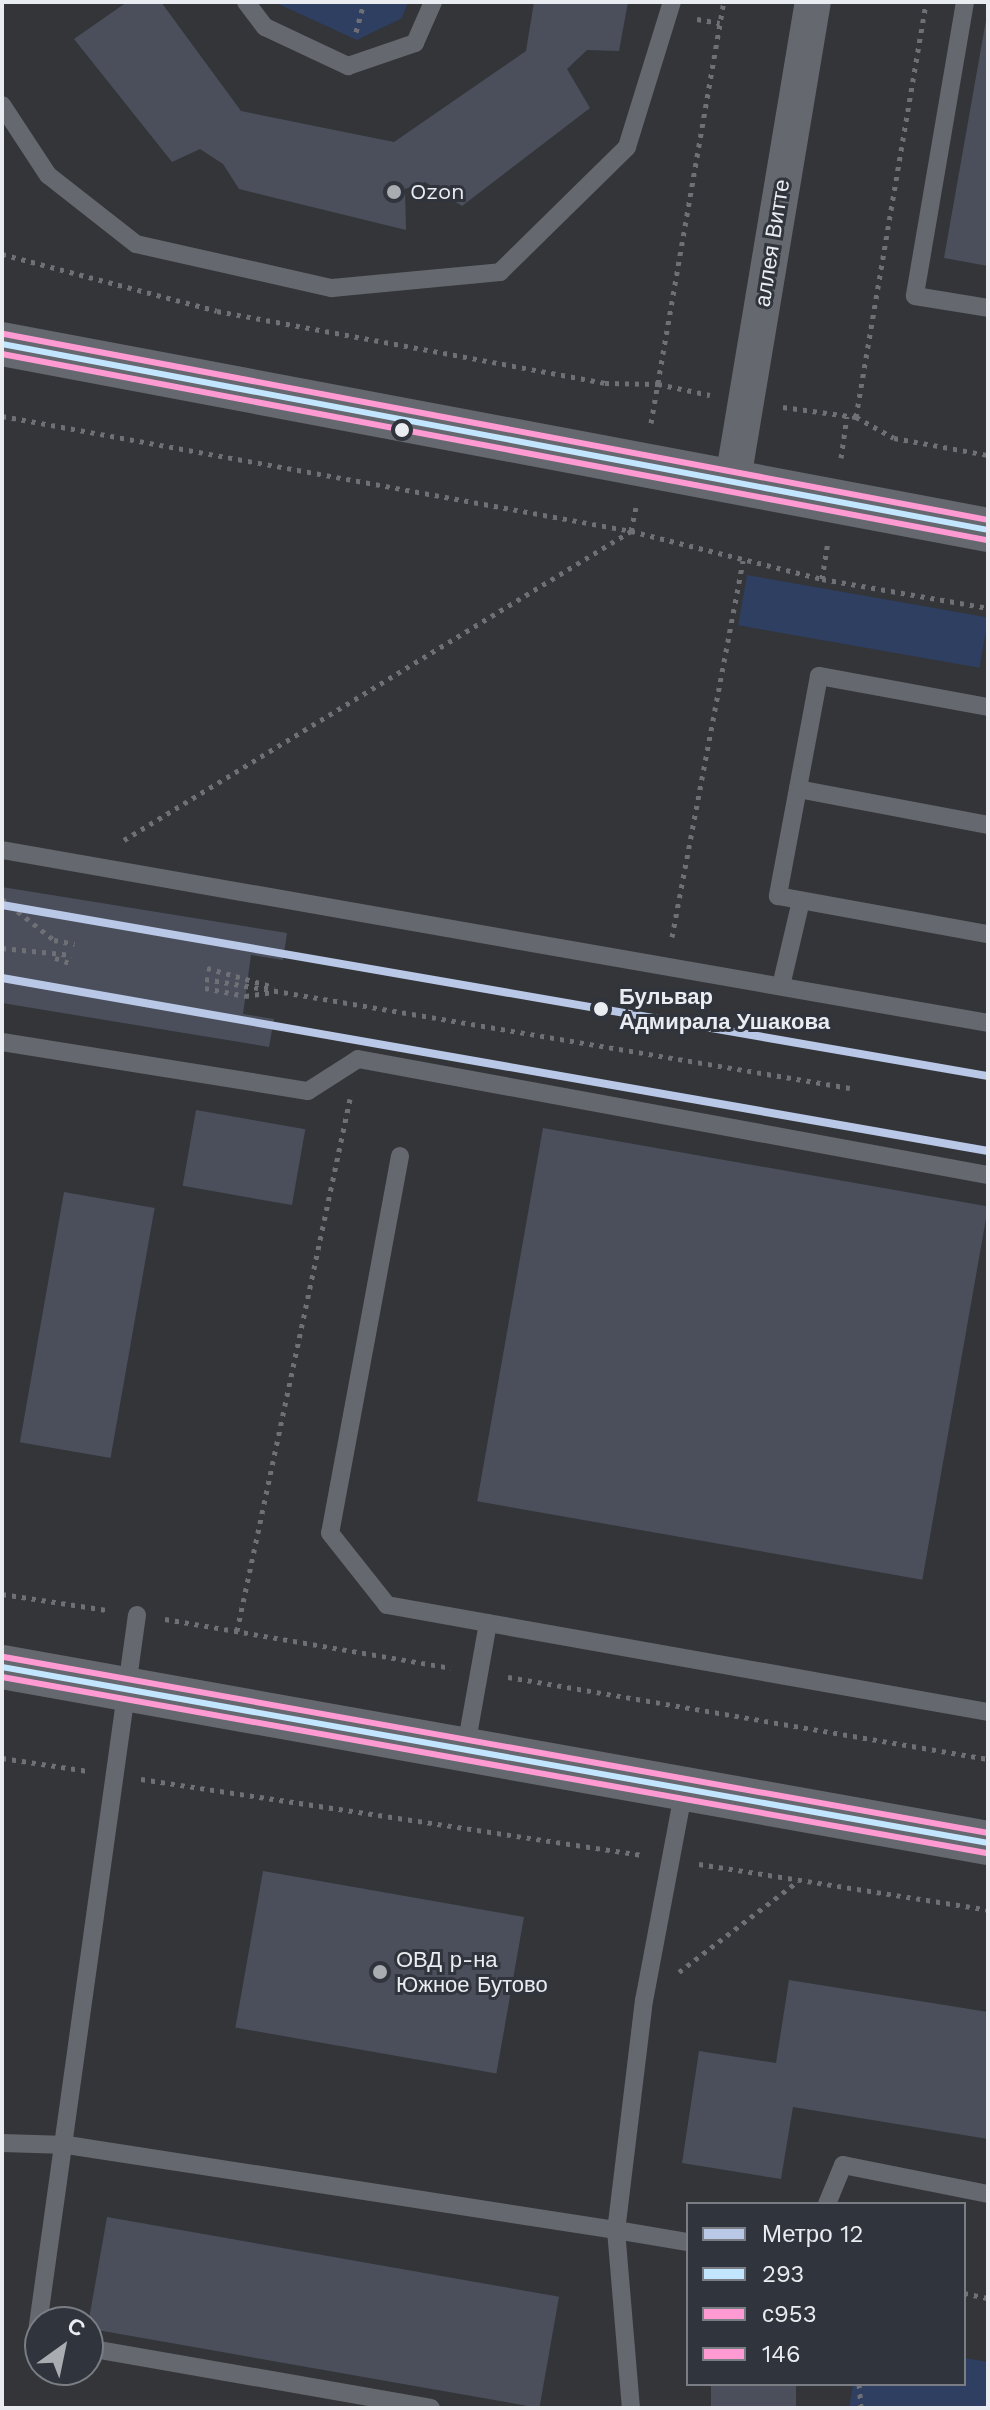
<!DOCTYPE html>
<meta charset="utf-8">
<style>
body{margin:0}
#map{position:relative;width:990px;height:2410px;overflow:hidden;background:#333539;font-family:"Work Sans",sans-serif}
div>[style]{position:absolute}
.green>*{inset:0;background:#2e3f62;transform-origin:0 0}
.building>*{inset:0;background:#4a4f5b;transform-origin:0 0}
.path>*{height:5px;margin-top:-2.5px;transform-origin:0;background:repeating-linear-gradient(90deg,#6e7075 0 4px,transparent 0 10px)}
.service>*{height:18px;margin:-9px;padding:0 9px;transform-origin:9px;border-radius:9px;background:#65686f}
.minor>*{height:36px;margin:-18px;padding:0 18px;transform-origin:18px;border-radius:18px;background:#65686f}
.tertiary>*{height:44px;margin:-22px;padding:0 22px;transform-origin:22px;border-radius:22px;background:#65686f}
.bus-1>*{height:6px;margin:-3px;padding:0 3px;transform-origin:3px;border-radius:3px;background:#c2e6ff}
.bus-2>*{height:6px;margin:-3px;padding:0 3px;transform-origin:3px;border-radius:3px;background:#ff9ad2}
.bus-3>*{height:6px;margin:-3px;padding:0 3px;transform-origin:3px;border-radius:3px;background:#ff9ad2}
.metro-1>*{height:8px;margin:-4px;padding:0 4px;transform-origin:4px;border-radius:4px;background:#bac8e8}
.dots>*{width:22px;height:22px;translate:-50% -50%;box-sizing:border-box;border:4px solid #30343c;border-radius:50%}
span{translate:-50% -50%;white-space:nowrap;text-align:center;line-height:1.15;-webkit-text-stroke:6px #30343c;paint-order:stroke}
.poi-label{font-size:22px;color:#e9ecf1}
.left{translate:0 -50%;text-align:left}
.street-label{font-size:22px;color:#e9ecf1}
.stop-label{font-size:22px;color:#e9ecf1;font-weight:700}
.frame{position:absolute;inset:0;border:4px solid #e9ecf1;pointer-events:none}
.legend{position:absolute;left:686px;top:2202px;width:280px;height:184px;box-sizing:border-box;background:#30343c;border:2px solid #7a7e84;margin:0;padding:10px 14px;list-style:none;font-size:24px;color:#e9ecf1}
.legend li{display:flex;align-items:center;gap:16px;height:40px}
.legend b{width:40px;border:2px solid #7a7e84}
.north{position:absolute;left:24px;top:2306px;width:80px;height:80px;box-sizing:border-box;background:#30343c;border:2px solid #7a7e84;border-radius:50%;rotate:33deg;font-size:22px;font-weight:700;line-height:32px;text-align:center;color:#e9ecf1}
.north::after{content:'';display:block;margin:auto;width:28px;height:36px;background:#a9acb1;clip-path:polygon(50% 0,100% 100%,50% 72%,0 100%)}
</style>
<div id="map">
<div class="green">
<div style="clip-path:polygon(274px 2px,408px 2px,402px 18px,357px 40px)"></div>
<div style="left:747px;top:575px;width:245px;height:51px;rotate:10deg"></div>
<div style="clip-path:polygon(964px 2358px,988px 2362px,988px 2408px,849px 2408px,853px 2384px,964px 2384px)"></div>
</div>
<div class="building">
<div style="clip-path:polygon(127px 2px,161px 2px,241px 111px,394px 142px,526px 51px,534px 2px,628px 2px,619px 51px,587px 50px,567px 69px,590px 108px,462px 206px,425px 182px,405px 189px,406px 230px,239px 189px,223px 164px,200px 149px,172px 162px,74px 39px)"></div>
<div style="clip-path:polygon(986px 20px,988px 20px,988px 266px,944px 258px)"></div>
<div style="clip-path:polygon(2px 887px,287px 933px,283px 960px,251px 955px,243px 1014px,274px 1019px,269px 1047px,2px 1003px)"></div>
<div style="left:196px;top:1110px;width:111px;height:77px;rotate:10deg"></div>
<div style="left:543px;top:1128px;width:452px;height:379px;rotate:10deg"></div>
<div style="left:64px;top:1192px;width:92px;height:254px;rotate:10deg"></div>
<div style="left:263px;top:1871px;width:265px;height:159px;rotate:10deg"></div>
<div style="clip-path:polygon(789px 1980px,988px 2012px,988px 2139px,793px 2107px,781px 2179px,682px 2163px,699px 2051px,776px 2063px)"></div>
<div style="left:107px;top:2217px;width:459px;height:113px;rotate:10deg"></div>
<div style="left:711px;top:2384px;width:85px;height:24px"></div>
</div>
<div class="path">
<div style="left:697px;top:19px;width:23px;rotate:10deg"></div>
<div style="left:356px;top:32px;width:31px;rotate:-75deg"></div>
<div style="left:2px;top:254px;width:222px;rotate:14.8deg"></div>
<div style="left:217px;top:311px;width:395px;rotate:10.5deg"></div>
<div style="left:605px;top:383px;width:53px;rotate:1.1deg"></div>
<div style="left:658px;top:384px;width:53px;rotate:11.9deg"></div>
<div style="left:783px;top:407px;width:74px;rotate:7.8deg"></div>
<div style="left:856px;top:417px;width:43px;rotate:28.9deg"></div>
<div style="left:894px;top:438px;width:96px;rotate:10.3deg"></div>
<div style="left:2px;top:416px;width:639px;rotate:10.36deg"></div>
<div style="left:631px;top:531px;width:197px;rotate:14.1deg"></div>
<div style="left:822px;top:579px;width:169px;rotate:9.9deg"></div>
<div style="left:856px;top:417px;width:421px;rotate:-80.4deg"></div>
<div style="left:651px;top:423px;width:427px;rotate:-80.2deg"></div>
<div style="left:841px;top:458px;width:42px;rotate:-81.9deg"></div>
<div style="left:822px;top:579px;width:36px;rotate:-81deg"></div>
<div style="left:124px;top:840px;width:594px;rotate:-31.36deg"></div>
<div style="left:631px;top:531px;width:24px;rotate:-78deg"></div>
<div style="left:2px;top:899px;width:66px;rotate:38.3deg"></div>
<div style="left:54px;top:940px;width:21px;rotate:11deg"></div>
<div style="left:672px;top:937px;width:383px;rotate:-79.3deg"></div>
<div style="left:2px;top:948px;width:70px;rotate:5.7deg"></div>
<div style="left:55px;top:958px;width:18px;rotate:19deg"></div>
<div style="left:207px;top:968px;width:70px;rotate:15.8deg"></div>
<div style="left:205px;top:979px;width:654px;rotate:9.59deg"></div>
<div style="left:205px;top:988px;width:41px;rotate:11.3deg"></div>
<div style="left:245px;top:996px;width:28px;rotate:-8deg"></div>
<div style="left:2px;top:1594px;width:106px;rotate:8.7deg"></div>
<div style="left:165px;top:1619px;width:290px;rotate:9.7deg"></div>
<div style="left:237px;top:1631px;width:544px;rotate:-78.01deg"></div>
<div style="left:508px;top:1677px;width:487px;rotate:9.7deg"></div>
<div style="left:2px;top:1758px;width:87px;rotate:8.6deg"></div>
<div style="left:141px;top:1779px;width:507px;rotate:8.63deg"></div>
<div style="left:699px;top:1864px;width:293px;rotate:9deg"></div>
<div style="left:679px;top:1972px;width:150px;rotate:-37.4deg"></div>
<div style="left:964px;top:2293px;width:25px;rotate:12deg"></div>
<div style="left:859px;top:2384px;width:24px;rotate:85deg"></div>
</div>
<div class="service">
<div style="left:246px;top:2px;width:31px;rotate:53deg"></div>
<div style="left:265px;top:27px;width:92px;rotate:25.2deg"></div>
<div style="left:348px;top:66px;width:71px;rotate:-18.9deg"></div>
<div style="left:415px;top:43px;width:45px;rotate:-66.3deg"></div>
<div style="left:965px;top:2px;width:298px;rotate:99.7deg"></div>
<div style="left:915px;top:296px;width:74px;rotate:9.3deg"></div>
<div style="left:2px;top:105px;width:84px;rotate:56.7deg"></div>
<div style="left:48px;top:175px;width:112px;rotate:38.1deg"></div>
<div style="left:136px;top:244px;width:201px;rotate:12.7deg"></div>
<div style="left:332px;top:288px;width:169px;rotate:-5.4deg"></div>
<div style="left:500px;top:272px;width:178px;rotate:-44.5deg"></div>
<div style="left:627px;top:147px;width:152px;rotate:-72.8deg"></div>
<div style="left:988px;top:707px;width:172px;rotate:-169.6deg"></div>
<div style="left:819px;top:676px;width:224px;rotate:100.6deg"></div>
<div style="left:778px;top:896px;width:213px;rotate:10.3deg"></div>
<div style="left:798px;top:789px;width:193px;rotate:10.7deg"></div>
<div style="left:2px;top:850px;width:1001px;rotate:9.95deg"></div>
<div style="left:781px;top:986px;width:87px;rotate:-76.8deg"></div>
<div style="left:2px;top:1042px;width:310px;rotate:9.1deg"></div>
<div style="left:308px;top:1091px;width:59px;rotate:-32.6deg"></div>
<div style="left:358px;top:1059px;width:641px;rotate:10.43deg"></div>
<div style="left:400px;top:1156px;width:383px;rotate:100.5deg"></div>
<div style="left:330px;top:1533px;width:92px;rotate:51.6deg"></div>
<div style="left:387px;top:1605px;width:103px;rotate:10.1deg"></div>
<div style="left:488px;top:1623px;width:126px;rotate:100.1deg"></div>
<div style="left:488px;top:1623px;width:508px;rotate:10.09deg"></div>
<div style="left:684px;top:1789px;width:215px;rotate:100.7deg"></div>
<div style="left:644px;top:2000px;width:232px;rotate:96.9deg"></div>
<div style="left:616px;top:2230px;width:73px;rotate:9.5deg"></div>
<div style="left:2px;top:2143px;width:65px;rotate:1.8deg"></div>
<div style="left:67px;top:2145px;width:556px;rotate:8.8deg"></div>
<div style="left:616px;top:2230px;width:179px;rotate:85.2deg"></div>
<div style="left:827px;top:2204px;width:42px;rotate:-67.7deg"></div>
<div style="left:843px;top:2165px;width:148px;rotate:11.3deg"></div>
<div style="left:40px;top:2340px;width:4px;rotate:-166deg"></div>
<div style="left:36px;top:2339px;width:731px;rotate:-82.06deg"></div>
<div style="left:88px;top:2348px;width:348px;rotate:9.9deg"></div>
</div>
<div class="minor">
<div style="left:732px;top:485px;width:490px;rotate:-80.5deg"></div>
</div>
<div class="tertiary">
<div style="left:2px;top:344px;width:1003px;rotate:10.68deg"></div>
<div style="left:2px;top:1667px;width:1002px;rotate:10.12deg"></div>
</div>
<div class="bus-1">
<div style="left:2px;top:344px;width:1003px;rotate:10.68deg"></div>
<div style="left:2px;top:1667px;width:1002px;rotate:10.12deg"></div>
</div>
<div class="bus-2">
<div style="left:2px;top:354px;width:1001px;rotate:10.7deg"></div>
<div style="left:2px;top:1677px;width:1000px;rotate:10.14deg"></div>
</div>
<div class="bus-3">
<div style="left:4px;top:334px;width:1001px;rotate:10.7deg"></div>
<div style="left:4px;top:1657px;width:1000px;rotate:10.14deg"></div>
</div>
<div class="metro-1">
<div style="left:2px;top:905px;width:1001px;rotate:9.84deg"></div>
<div style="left:2px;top:978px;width:1001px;rotate:9.95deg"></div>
</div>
<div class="dots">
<div style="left:394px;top:192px;background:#a9acb1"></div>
<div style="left:402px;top:430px;background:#e9ecf1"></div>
<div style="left:601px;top:1009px;background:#e9ecf1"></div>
<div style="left:380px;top:1972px;background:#a9acb1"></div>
</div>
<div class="poi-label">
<span class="left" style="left:410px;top:192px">Ozon</span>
<span class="left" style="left:396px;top:1972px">ОВД р-на<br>Южное Бутово</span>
</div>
<div class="street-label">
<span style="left:772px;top:243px;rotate:-81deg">аллея Витте</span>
</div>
<div class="stop-label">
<span class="left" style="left:619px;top:1009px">Бульвар<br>Адмирала Ушакова</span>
</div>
<div class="frame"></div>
<ul class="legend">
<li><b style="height:10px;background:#bac8e8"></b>Метро 12</li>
<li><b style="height:10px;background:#c2e6ff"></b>293</li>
<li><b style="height:10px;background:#ff9ad2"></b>с953</li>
<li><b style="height:10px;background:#ff9ad2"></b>146</li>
</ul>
<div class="north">С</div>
</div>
